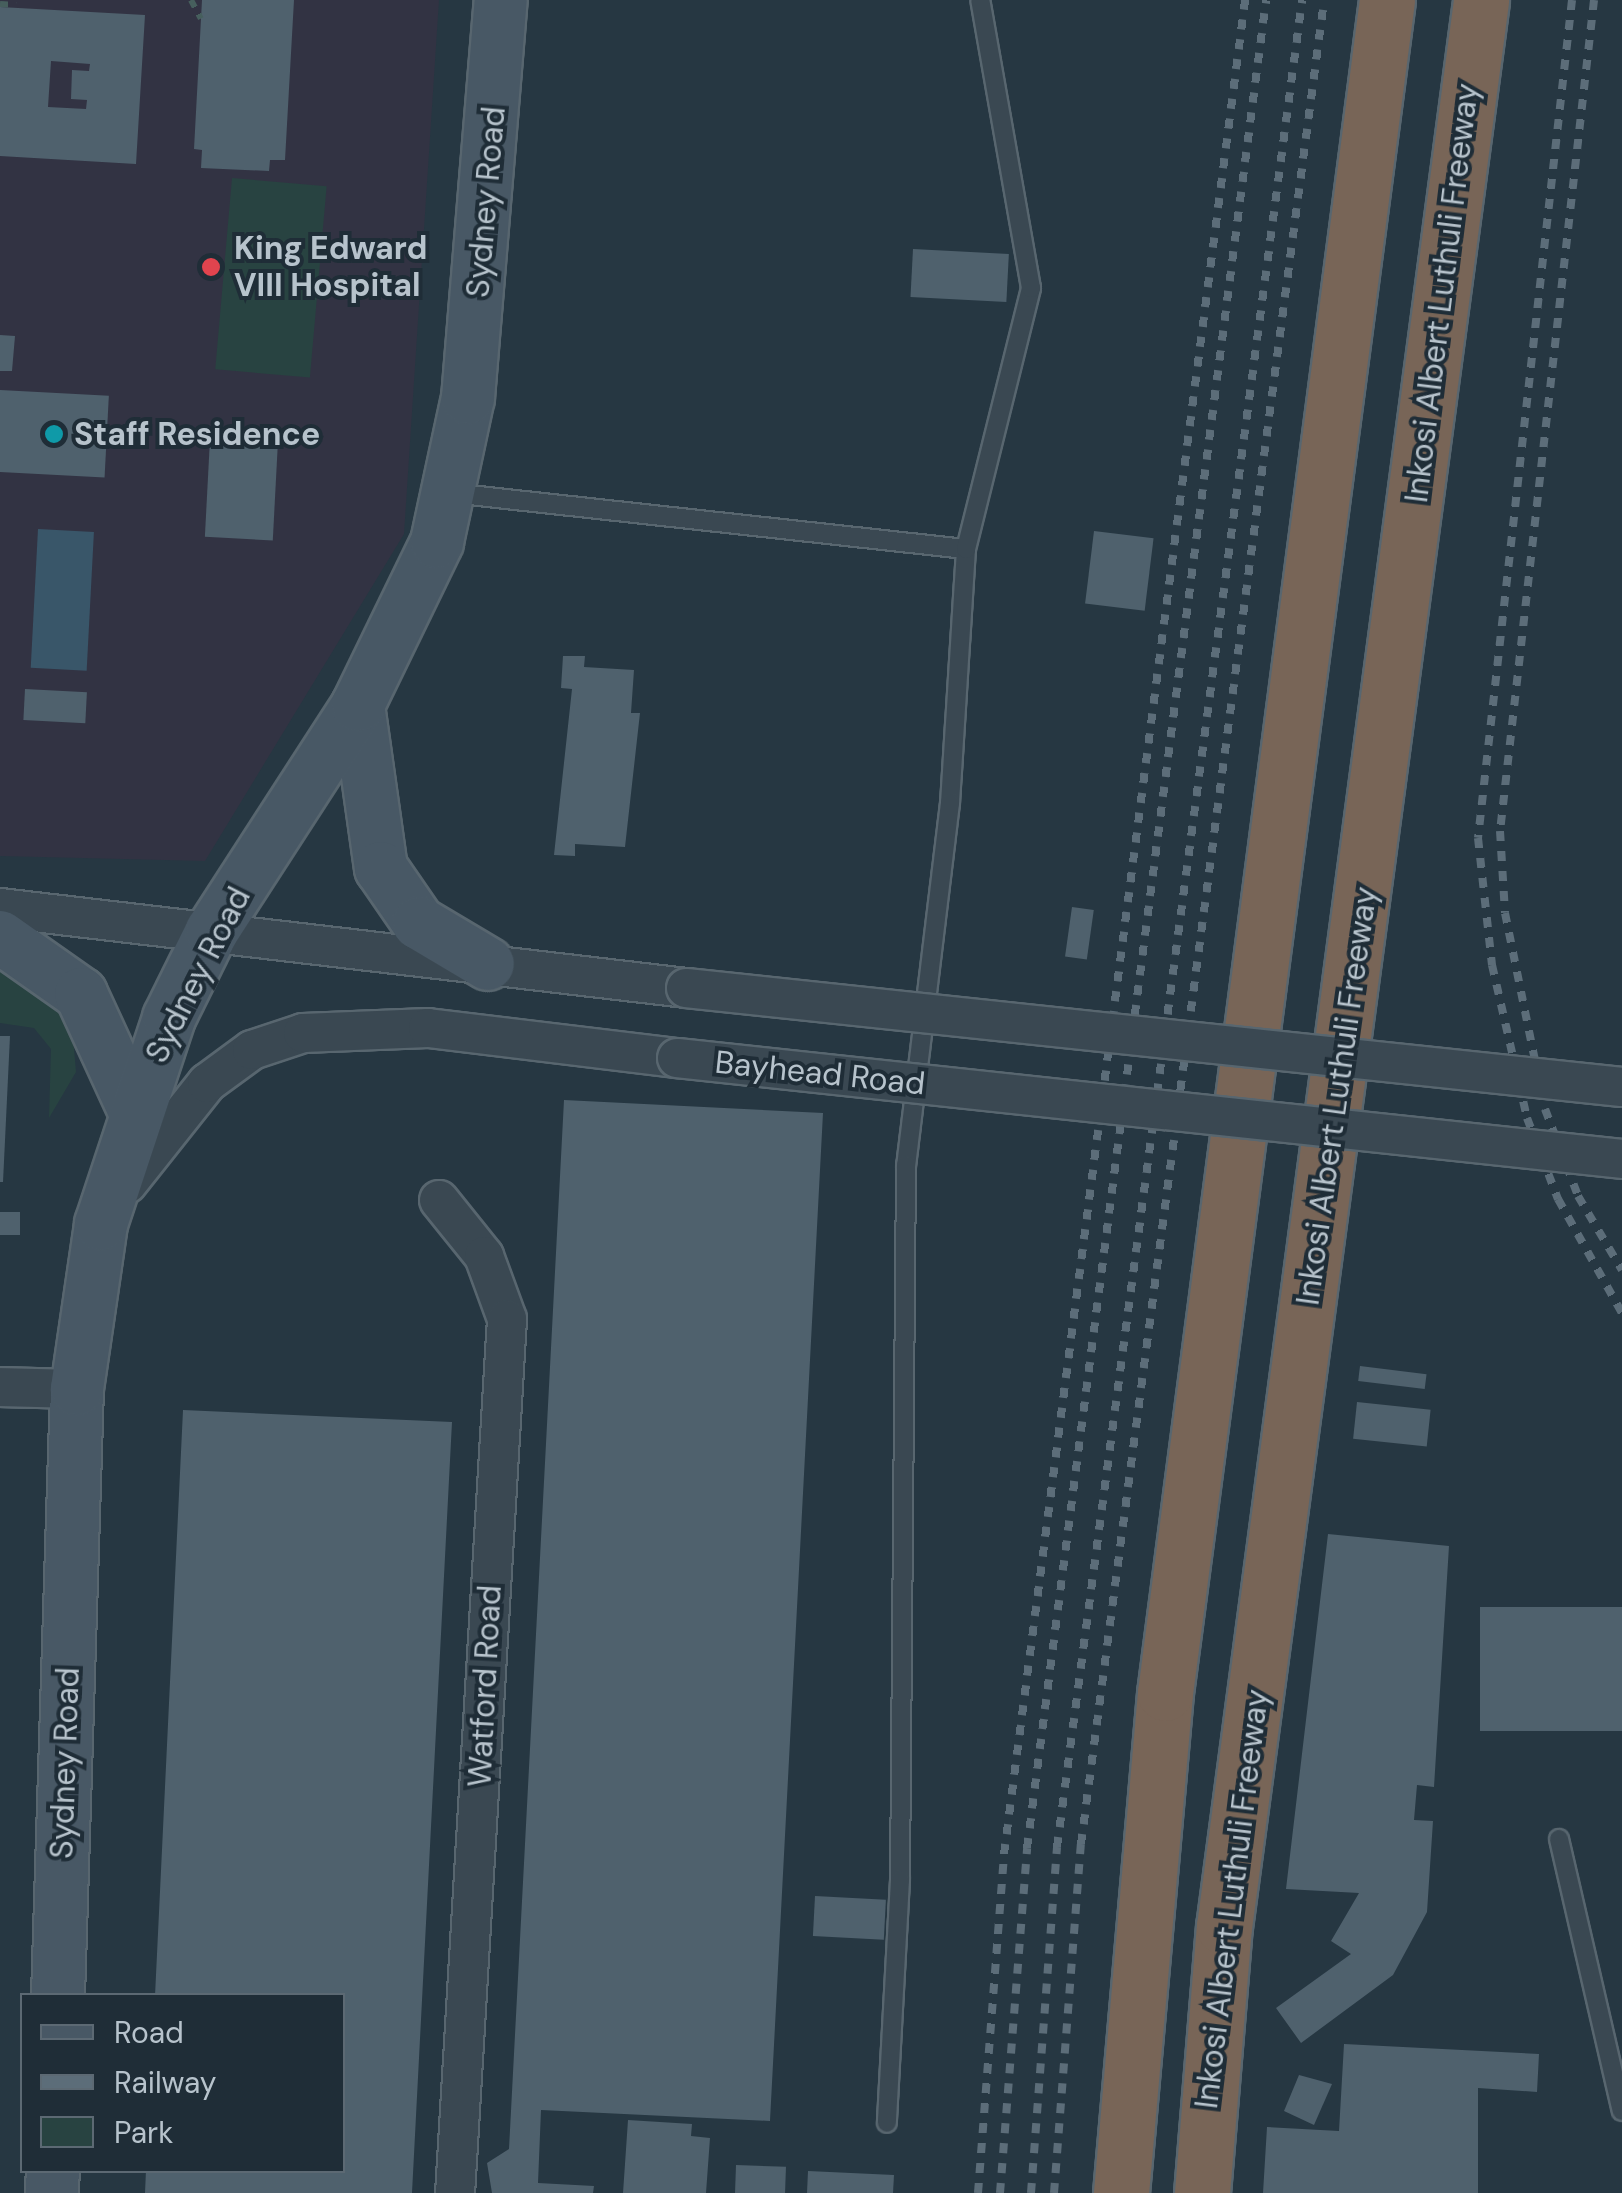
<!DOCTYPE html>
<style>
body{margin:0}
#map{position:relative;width:1622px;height:2193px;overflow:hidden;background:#263742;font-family:"DM Sans",sans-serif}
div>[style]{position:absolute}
.medical>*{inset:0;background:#323343}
.green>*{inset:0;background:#284341;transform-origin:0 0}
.water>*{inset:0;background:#395669;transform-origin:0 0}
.building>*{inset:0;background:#4f616d;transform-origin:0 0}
.path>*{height:6px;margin-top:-3px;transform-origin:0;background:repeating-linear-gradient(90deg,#465f5d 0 8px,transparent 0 16px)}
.roads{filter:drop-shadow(2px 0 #58666f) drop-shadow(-2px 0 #58666f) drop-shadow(0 2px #58666f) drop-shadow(0 -2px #58666f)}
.service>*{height:18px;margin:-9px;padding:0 9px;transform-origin:9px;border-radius:9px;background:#3a4852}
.minor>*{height:38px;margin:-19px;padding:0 19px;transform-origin:19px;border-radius:19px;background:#3a4852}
.secondary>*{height:52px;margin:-26px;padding:0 26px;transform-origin:26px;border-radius:26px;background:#485865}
.motorway>*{height:55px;margin:-27.5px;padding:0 27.5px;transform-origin:27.5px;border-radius:27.5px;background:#786557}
.rail>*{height:8px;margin-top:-4px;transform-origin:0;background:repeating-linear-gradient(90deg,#5c6d79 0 10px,transparent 0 20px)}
.bridges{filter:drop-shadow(2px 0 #58666f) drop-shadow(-2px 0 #58666f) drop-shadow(0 2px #58666f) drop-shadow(0 -2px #58666f)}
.minor-bridge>*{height:38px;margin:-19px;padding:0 19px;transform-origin:19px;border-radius:19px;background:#3a4852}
.dots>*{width:28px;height:28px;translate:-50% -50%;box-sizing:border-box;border:5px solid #1f2d37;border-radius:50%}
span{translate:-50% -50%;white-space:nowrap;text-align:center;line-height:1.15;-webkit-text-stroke:8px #1f2d37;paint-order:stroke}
.street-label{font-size:32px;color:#b7c3cc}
.poi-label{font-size:32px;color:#b7c3cc;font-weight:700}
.left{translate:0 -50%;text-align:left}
.legend{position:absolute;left:20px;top:1993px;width:325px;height:180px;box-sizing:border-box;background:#1f2d37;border:2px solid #5c6973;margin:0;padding:12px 18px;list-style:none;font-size:30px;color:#b7c3cc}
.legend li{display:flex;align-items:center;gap:20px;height:50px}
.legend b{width:50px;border:2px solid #5c6973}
</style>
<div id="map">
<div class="medical">
<div style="clip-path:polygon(0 0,439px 0,404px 534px,205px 861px,0 856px)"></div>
</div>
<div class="green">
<div style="left:232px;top:178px;width:95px;height:192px;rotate:5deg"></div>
<div style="clip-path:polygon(0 965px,57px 1007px,73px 1037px,76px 1072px,49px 1118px,51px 1049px,34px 1028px,0 1023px)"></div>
</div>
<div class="water">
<div style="left:38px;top:529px;width:56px;height:139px;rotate:3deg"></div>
</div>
<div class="building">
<div style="clip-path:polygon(202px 0,294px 0,285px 160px,270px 160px,269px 171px,201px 168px,202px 150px,194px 149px)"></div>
<div style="clip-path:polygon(evenodd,0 7px,145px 15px,136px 164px,0 156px,0 7px,51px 61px,90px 64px,89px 71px,72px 70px,71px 99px,87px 100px,86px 109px,48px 107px,51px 61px)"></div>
<div style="left:913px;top:249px;width:96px;height:48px;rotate:3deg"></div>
<div style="clip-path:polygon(0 335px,15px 336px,12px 371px,0 371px)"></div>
<div style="left:0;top:390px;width:109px;height:82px;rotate:3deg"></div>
<div style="left:210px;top:439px;width:68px;height:98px;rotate:3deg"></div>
<div style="left:1094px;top:531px;width:60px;height:73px;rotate:7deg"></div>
<div style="clip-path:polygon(563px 656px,585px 656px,584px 667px,634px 670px,631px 713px,640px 713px,625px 847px,575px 844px,575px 856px,554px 855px,572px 689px,561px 688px)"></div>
<div style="left:25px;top:689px;width:62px;height:31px;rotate:3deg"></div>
<div style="left:1072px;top:907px;width:22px;height:50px;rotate:8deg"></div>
<div style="clip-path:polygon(0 1036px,10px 1036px,3px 1182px,0 1182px)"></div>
<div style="clip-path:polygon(564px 1100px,823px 1113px,770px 2121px,541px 2110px,538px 2183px,594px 2186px,593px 2193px,492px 2193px,487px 2163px,509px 2149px)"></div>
<div style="left:0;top:1212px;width:20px;height:23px"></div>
<div style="left:1360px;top:1366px;width:67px;height:15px;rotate:7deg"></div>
<div style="left:1357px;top:1402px;width:74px;height:37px;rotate:6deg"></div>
<div style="clip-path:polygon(183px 1410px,452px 1422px,412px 2193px,145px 2193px,146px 2170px,342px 2170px,342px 1996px,155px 1996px)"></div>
<div style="clip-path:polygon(1328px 1534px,1449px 1546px,1434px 1787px,1417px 1785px,1414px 1820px,1433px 1821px,1427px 1912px,1393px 1975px,1301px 2043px,1276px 2008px,1351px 1954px,1331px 1941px,1359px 1893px,1286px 1889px)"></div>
<div style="left:1622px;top:1607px;width:124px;height:142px;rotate:90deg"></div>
<div style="left:815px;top:1896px;width:71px;height:40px;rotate:3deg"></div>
<div style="clip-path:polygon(1344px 2044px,1539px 2054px,1537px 2092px,1478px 2088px,1478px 2193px,1263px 2193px,1267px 2127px,1339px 2131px)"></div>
<div style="clip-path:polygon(1299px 2075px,1332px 2084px,1314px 2125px,1284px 2111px)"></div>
<div style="clip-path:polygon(628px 2120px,692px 2124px,691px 2136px,710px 2138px,706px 2193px,623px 2193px)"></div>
<div style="left:736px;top:2165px;width:50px;height:28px;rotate:2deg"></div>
<div style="clip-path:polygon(808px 2171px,894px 2175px,893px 2193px,807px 2193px)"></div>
</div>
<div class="path">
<div style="left:191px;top:0;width:21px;rotate:62deg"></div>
<div style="left:0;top:4px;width:16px;rotate:4deg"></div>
</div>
<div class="roads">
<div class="service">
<div style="left:451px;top:493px;width:518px;rotate:6.21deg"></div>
<div style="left:966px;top:549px;width:255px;rotate:93.6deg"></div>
<div style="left:950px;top:803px;width:365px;rotate:96.9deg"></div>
<div style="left:906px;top:1165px;width:715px;rotate:90.48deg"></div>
<div style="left:900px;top:1880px;width:243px;rotate:93.1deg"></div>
<div style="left:966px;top:549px;width:269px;rotate:-76deg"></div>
<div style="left:1031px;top:288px;width:292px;rotate:-100deg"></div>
<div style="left:1559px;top:1839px;width:279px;rotate:77deg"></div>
</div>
<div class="minor">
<div style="left:0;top:908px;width:691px;rotate:6.65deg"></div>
<div style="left:127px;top:1184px;width:129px;rotate:-51.6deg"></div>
<div style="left:207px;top:1083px;width:56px;rotate:-36.3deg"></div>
<div style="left:252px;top:1050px;width:54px;rotate:-18.4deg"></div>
<div style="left:303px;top:1033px;width:125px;rotate:-2.3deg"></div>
<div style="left:428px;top:1028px;width:251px;rotate:6.9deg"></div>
<div style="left:439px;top:1200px;width:72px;rotate:51.2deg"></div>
<div style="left:484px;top:1256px;width:67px;rotate:69.9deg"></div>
<div style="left:507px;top:1319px;width:876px;rotate:93.4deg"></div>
<div style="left:0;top:1387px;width:77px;rotate:1.5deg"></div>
</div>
<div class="secondary">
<div style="left:358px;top:705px;width:165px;rotate:82deg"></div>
<div style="left:381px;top:868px;width:67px;rotate:55.4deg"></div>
<div style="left:419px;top:923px;width:80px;rotate:30.7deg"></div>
<div style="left:0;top:937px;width:99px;rotate:35.1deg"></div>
<div style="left:81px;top:994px;width:127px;rotate:65.3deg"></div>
<div style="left:58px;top:1996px;width:607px;rotate:-88.21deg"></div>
<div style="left:77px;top:1389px;width:167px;rotate:-81.7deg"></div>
<div style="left:101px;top:1224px;width:217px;rotate:-71.7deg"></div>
<div style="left:169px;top:1018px;width:97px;rotate:-63.7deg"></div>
<div style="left:212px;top:931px;width:269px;rotate:-57.1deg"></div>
<div style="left:358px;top:705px;width:181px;rotate:-64.1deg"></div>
<div style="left:437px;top:542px;width:147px;rotate:-77.9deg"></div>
<div style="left:468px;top:398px;width:399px;rotate:-85.3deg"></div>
<div style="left:52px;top:2193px;width:23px;rotate:-88deg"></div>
</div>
<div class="motorway">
<div style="left:1121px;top:2193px;width:502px;rotate:-84.97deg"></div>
<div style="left:1165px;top:1693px;width:1707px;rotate:-82.53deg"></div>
<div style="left:1202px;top:2193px;width:267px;rotate:-85.3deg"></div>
<div style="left:1224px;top:1927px;width:1944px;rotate:-82.4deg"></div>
</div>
</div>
<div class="rail">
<div style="left:1572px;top:0;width:843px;rotate:96.4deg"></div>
<div style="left:1478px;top:838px;width:128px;rotate:83.7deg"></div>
<div style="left:1492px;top:965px;width:157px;rotate:77.1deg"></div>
<div style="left:1527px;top:1118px;width:87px;rotate:69.1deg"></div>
<div style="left:1558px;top:1199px;width:131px;rotate:60.7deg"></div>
<div style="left:1594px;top:0;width:836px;rotate:96.45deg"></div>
<div style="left:1500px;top:831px;width:82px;rotate:86.5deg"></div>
<div style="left:1505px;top:913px;width:200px;rotate:78.5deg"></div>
<div style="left:1545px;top:1109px;width:93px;rotate:69.2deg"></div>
<div style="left:1578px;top:1196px;width:86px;rotate:59.3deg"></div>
<div style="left:978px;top:2193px;width:340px;rotate:-85.6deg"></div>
<div style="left:1004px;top:1854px;width:1870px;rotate:-82.59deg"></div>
<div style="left:1000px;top:2193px;width:346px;rotate:-85.5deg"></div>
<div style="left:1027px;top:1848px;width:1863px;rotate:-82.63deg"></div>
<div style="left:1031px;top:2193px;width:347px;rotate:-85.7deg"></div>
<div style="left:1057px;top:1847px;width:1863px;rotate:-82.44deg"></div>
<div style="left:1054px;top:2193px;width:350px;rotate:-85.6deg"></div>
<div style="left:1081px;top:1844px;width:1860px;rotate:-82.49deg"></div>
</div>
<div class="bridges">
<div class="minor-bridge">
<div style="left:686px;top:988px;width:941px;rotate:6.04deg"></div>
<div style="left:677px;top:1058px;width:950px;rotate:6.1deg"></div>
</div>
</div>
<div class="dots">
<div style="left:211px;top:267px;background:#e0444e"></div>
<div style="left:54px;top:434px;background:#0f9aa8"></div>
</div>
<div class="street-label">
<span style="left:486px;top:202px;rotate:-85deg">Sydney Road</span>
<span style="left:1442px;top:293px;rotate:-83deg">Inkosi Albert Luthuli Freeway</span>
<span style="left:198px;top:975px;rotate:-63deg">Sydney Road</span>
<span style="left:820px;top:1073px;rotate:6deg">Bayhead Road</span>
<span style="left:1337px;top:1096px;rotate:-82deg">Inkosi Albert Luthuli Freeway</span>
<span style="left:485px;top:1686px;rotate:-87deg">Watford Road</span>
<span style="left:65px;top:1763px;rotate:-88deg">Sydney Road</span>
<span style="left:1232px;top:1899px;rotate:-83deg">Inkosi Albert Luthuli Freeway</span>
</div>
<div class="poi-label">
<span class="left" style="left:234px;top:267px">King Edward<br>VIII Hospital</span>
<span class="left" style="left:74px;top:434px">Staff Residence</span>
</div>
<ul class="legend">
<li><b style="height:12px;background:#485865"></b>Road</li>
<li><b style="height:12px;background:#5c6d79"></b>Railway</li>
<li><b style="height:28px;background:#284341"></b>Park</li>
</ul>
</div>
